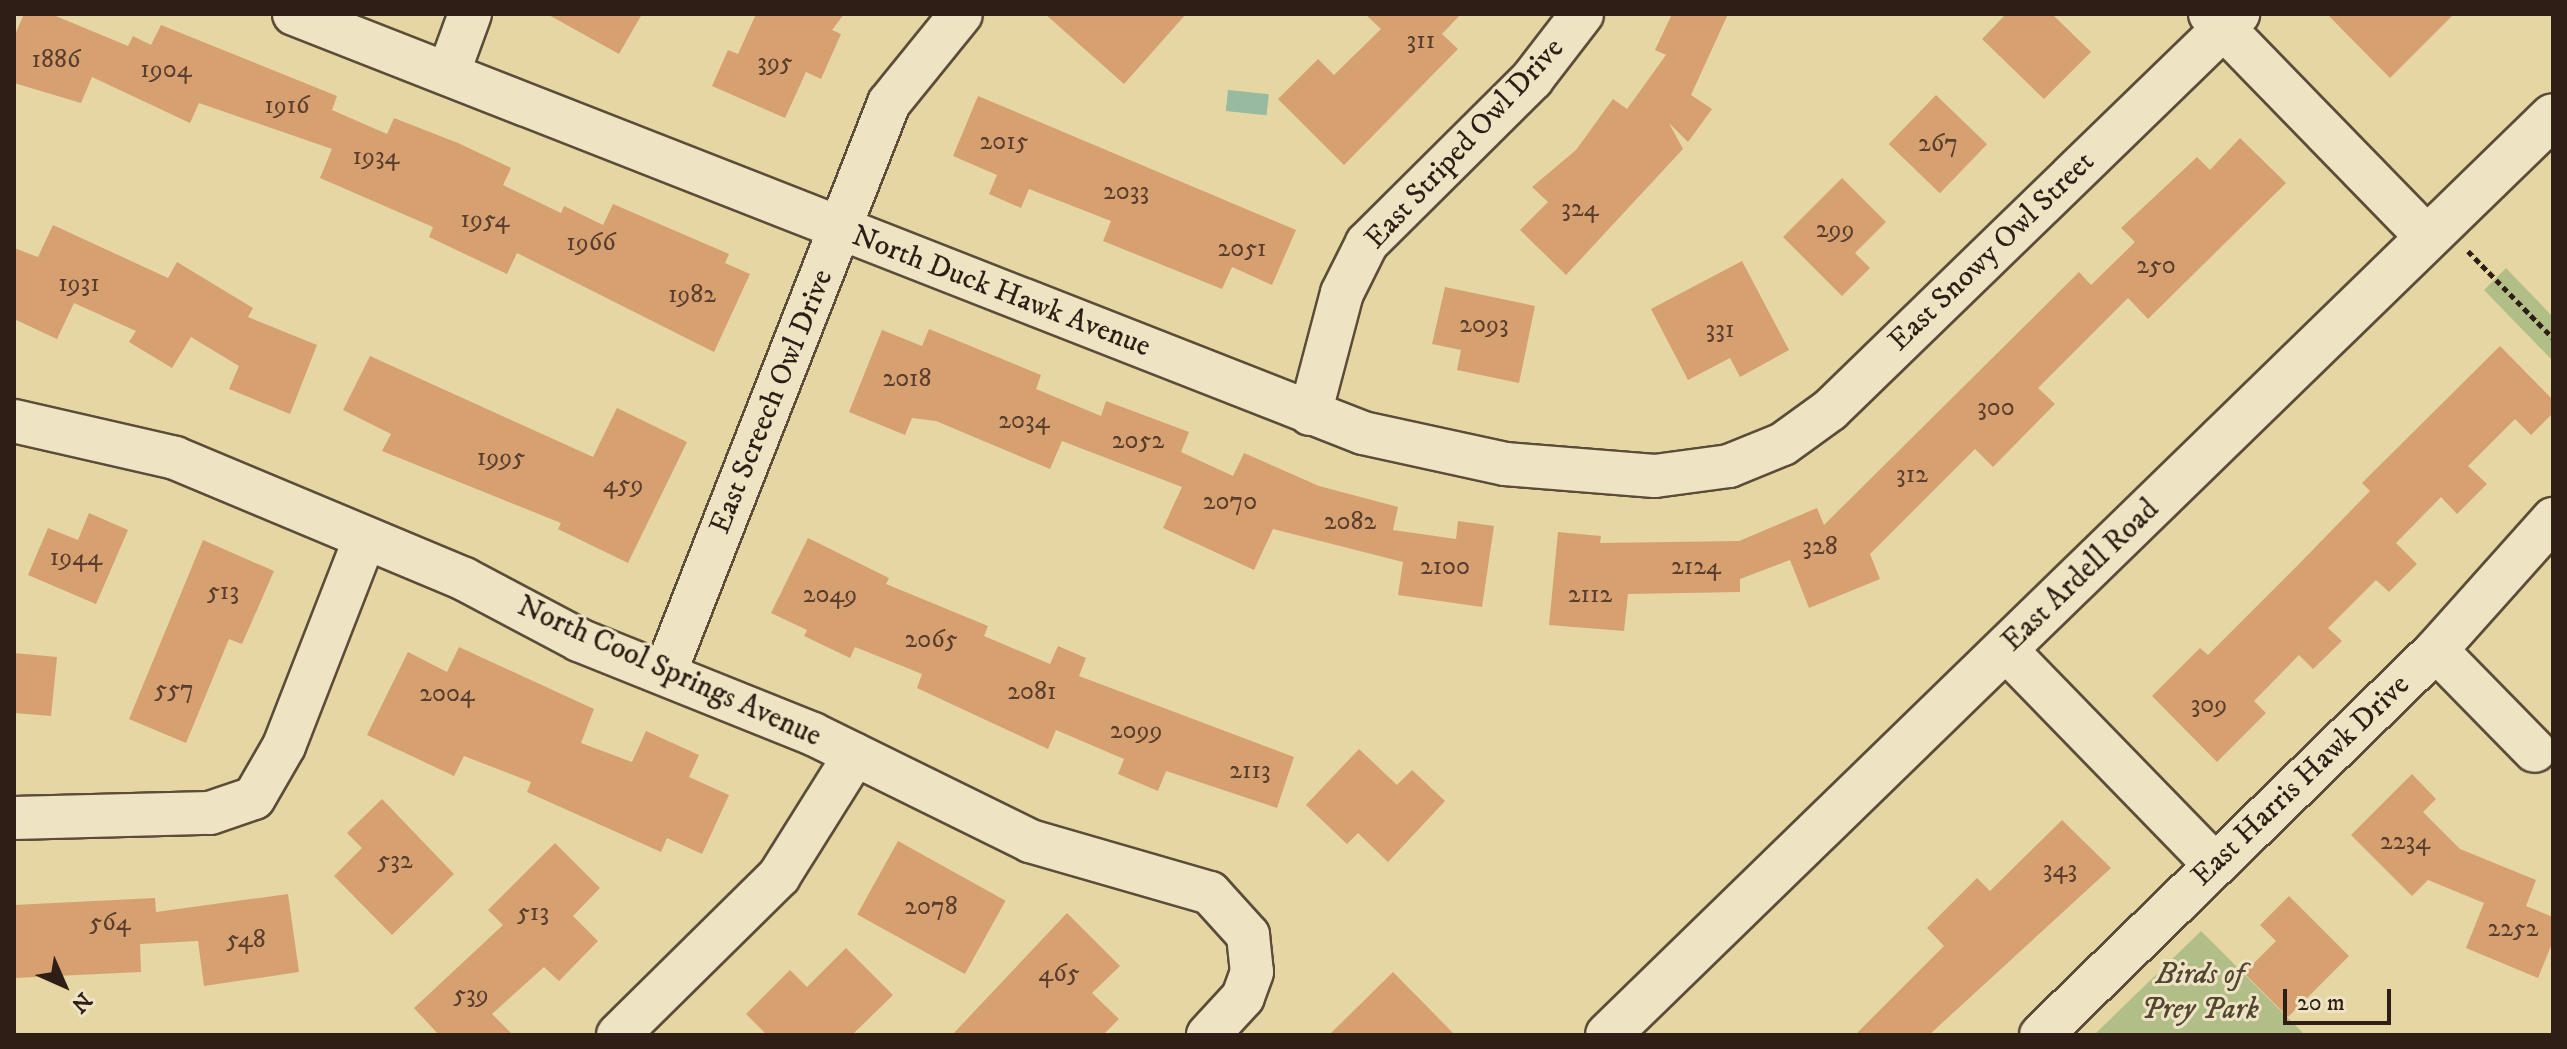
<!DOCTYPE html>
<style>
body{margin:0}
#map{position:relative;width:2567px;height:1049px;overflow:hidden;background:#e5d6a3;font-family:"IM FELL DW Pica",serif}
div>[style]{position:absolute}
.green>*{inset:0;background:#b2be88}
.water>*{inset:0;background:#97baa0;transform-origin:0 0}
.building>*{inset:0;background:#d7a071;transform-origin:0 0}
.path>*{height:5px;margin-top:-2.5px;transform-origin:0;background:repeating-linear-gradient(90deg,#2f1e16 0 6px,transparent 0 10px)}
.roads{filter:drop-shadow(2px 0 #5c4c39) drop-shadow(-2px 0 #5c4c39) drop-shadow(0 2px #5c4c39) drop-shadow(0 -2px #5c4c39)}
.minor>*{height:42px;margin:-21px;padding:0 21px;transform-origin:21px;border-radius:21px;background:#eee4c3}
.tertiary>*{height:44px;margin:-22px;padding:0 22px;transform-origin:22px;border-radius:22px;background:#eee4c3}
span{translate:-50% -50%;white-space:nowrap;text-align:center;line-height:1.15;-webkit-text-stroke:6px #eee4c3;paint-order:stroke}
.number-label{font-size:26px;color:#593e2d}
.number-label span{-webkit-text-stroke-width:0}
.street-label{font-size:30px;color:#2f1e16}
.park-label{font-size:30px;color:#504632;font-style:italic}
.frame{position:absolute;inset:0;border:16px solid #2f1e16;pointer-events:none}
.north{position:absolute;left:24px;top:945px;width:80px;height:80px;-webkit-text-stroke:6px #eee4c3;paint-order:stroke;rotate:135deg;font-size:22px;font-weight:700;line-height:32px;text-align:center;color:#2f1e16}
.north::after{content:'';display:block;margin:auto;width:28px;height:36px;background:#2f1e16;clip-path:polygon(50% 0,100% 100%,50% 72%,0 100%)}
.scale{position:absolute;left:2283px;top:989px;width:108px;height:36px;box-sizing:border-box;border:4px solid #2f1e16;border-top:0;padding-left:10px;font-size:24px;line-height:28px;white-space:nowrap;color:#2f1e16;-webkit-text-stroke:6px #eee4c3;paint-order:stroke}
</style>
<div id="map">
<div class="green">
<div style="clip-path:polygon(2506px 268px,2553px 317px,2553px 361px,2484px 290px)"></div>
<div style="clip-path:polygon(2201px 931px,2305px 1035px,2094px 1035px)"></div>
</div>
<div class="water">
<div style="left:1228px;top:90px;width:41px;height:21px;rotate:6deg"></div>
</div>
<div class="building">
<div style="clip-path:polygon(24px 14px,51px 14px,128px 46px,133px 36px,151px 45px,161px 25px,337px 96px,332px 110px,387px 134px,394px 118px,458px 143px,511px 168px,503px 185px,561px 213px,564px 206px,603px 225px,613px 204px,729px 254px,725px 263px,750px 274px,714px 352px,517px 253px,507px 274px,429px 237px,433px 227px,320px 178px,332px 149px,199px 103px,190px 123px,92px 77px,81px 103px,14px 83px,14px 37px)"></div>
<div style="clip-path:polygon(547px 14px,642px 14px,619px 54px)"></div>
<div style="clip-path:polygon(756px 14px,844px 14px,832px 30px,841px 34px,821px 79px,806px 72px,785px 118px,712px 86px,728px 50px,738px 54px)"></div>
<div style="clip-path:polygon(1045px 14px,1186px 14px,1124px 84px)"></div>
<div style="clip-path:polygon(1365px 14px,1461px 14px,1442px 34px,1458px 49px,1344px 165px,1278px 99px,1318px 59px,1334px 75px,1381px 29px)"></div>
<div style="clip-path:polygon(1672px 14px,1728px 14px,1691px 95px,1712px 109px,1688px 142px,1669px 123px,1683px 149px,1566px 275px,1520px 230px,1548px 202px,1532px 187px,1576px 150px,1613px 99px,1627px 109px,1666px 55px,1655px 50px)"></div>
<div style="clip-path:polygon(2006px 14px,2052px 14px,2091px 52px,2044px 99px,1982px 39px)"></div>
<div style="clip-path:polygon(2327px 14px,2454px 14px,2390px 78px)"></div>
<div style="left:1936px;top:95px;width:71px;height:68px;rotate:44deg"></div>
<div style="clip-path:polygon(978px 96px,1296px 230px,1272px 285px,1232px 267px,1222px 289px,1103px 241px,1111px 221px,1029px 189px,1021px 208px,989px 194px,997px 175px,953px 156px)"></div>
<div style="clip-path:polygon(2240px 138px,2286px 183px,2148px 319px,2128px 298px,2038px 388px,2055px 404px,1993px 467px,1975px 449px,1870px 554px,1880px 579px,1809px 608px,1790px 560px,1740px 579px,1740px 592px,1628px 594px,1624px 631px,1549px 625px,1558px 532px,1601px 536px,1600px 543px,1739px 541px,1817px 508px,1824px 525px,2079px 272px,2091px 285px,2135px 242px,2121px 228px,2150px 201px,2197px 157px,2210px 170px)"></div>
<div style="clip-path:polygon(1842px 178px,1886px 222px,1855px 253px,1870px 268px,1842px 296px,1783px 237px)"></div>
<div style="clip-path:polygon(53px 225px,168px 278px,177px 262px,253px 308px,248px 317px,317px 345px,290px 414px,229px 389px,239px 366px,191px 337px,172px 368px,129px 342px,136px 331px,74px 303px,57px 339px,14px 319px,14px 248px,38px 257px)"></div>
<div style="clip-path:polygon(1742px 261px,1789px 350px,1740px 377px,1730px 358px,1688px 380px,1651px 309px)"></div>
<div style="clip-path:polygon(1445px 287px,1535px 306px,1519px 383px,1457px 370px,1461px 350px,1432px 344px)"></div>
<div style="clip-path:polygon(929px 329px,1041px 375px,1036px 389px,1101px 416px,1106px 401px,1189px 432px,1181px 452px,1233px 476px,1244px 453px,1319px 486px,1398px 507px,1393px 530px,1456px 539px,1458px 521px,1494px 526px,1482px 607px,1398px 595px,1403px 562px,1273px 529px,1254px 570px,1163px 528px,1182px 487px,1062px 441px,1050px 469px,936px 421px,912px 418px,905px 435px,849px 412px,882px 330px,922px 346px)"></div>
<div style="clip-path:polygon(2500px 346px,2553px 400px,2553px 413px,2531px 435px,2515px 419px,2468px 466px,2487px 484px,2457px 514px,2441px 497px,2396px 543px,2417px 564px,2389px 592px,2376px 580px,2328px 628px,2342px 641px,2313px 669px,2299px 655px,2254px 701px,2266px 713px,2217px 762px,2152px 696px,2200px 648px,2208px 655px,2297px 566px,2370px 491px,2362px 483px)"></div>
<div style="clip-path:polygon(370px 356px,593px 457px,617px 408px,687px 442px,628px 563px,558px 529px,561px 523px,382px 451px,391px 434px,343px 410px)"></div>
<div style="clip-path:polygon(89px 513px,128px 530px,96px 604px,28px 575px,48px 528px,78px 540px)"></div>
<div style="clip-path:polygon(808px 538px,889px 578px,886px 584px,988px 626px,984px 636px,1050px 664px,1058px 646px,1086px 658px,1079px 676px,1294px 757px,1277px 808px,1166px 771px,1158px 791px,1118px 774px,1124px 759px,1056px 730px,1048px 749px,917px 688px,922px 674px,855px 647px,850px 658px,804px 636px,807px 630px,771px 613px)"></div>
<div style="clip-path:polygon(203px 540px,274px 571px,242px 644px,229px 639px,186px 743px,129px 719px)"></div>
<div style="clip-path:polygon(459px 647px,594px 709px,581px 743px,632px 762px,646px 731px,699px 755px,689px 777px,729px 795px,702px 854px,667px 838px,661px 852px,527px 792px,531px 782px,464px 756px,454px 776px,367px 735px,408px 652px,447px 672px)"></div>
<div style="clip-path:polygon(14px 653px,57px 657px,51px 716px,14px 713px)"></div>
<div style="clip-path:polygon(1359px 749px,1397px 785px,1412px 770px,1445px 801px,1388px 862px,1358px 833px,1347px 844px,1306px 805px)"></div>
<div style="clip-path:polygon(2412px 774px,2436px 799px,2423px 812px,2460px 849px,2536px 880px,2526px 906px,2553px 917px,2553px 941px,2538px 978px,2466px 948px,2484px 903px,2428px 880px,2412px 896px,2351px 835px)"></div>
<div style="clip-path:polygon(382px 799px,454px 874px,392px 935px,334px 876px,362px 848px,347px 833px)"></div>
<div style="clip-path:polygon(2062px 820px,2111px 868px,1929px 1035px,1855px 1035px,1944px 946px,1927px 928px,1977px 878px,1990px 891px)"></div>
<div style="left:898px;top:841px;width:123px;height:84px;rotate:29deg"></div>
<div style="clip-path:polygon(555px 843px,600px 888px,573px 916px,598px 941px,559px 981px,544px 967px,492px 1014px,513px 1035px,439px 1035px,414px 1008px,503px 925px,488px 910px)"></div>
<div style="clip-path:polygon(288px 894px,299px 972px,204px 986px,198px 941px,140px 944px,141px 972px,14px 978px,14px 905px,155px 898px,156px 912px)"></div>
<div style="clip-path:polygon(2289px 896px,2349px 956px,2288px 1017px,2244px 973px,2276px 941px,2260px 925px)"></div>
<div style="clip-path:polygon(1067px 913px,1120px 966px,1092px 993px,1119px 1019px,1103px 1035px,952px 1035px)"></div>
<div style="clip-path:polygon(846px 948px,893px 995px,852px 1035px,767px 1035px,746px 1014px,790px 970px,807px 987px)"></div>
<div style="clip-path:polygon(1393px 972px,1455px 1035px,1329px 1035px)"></div>
</div>
<div class="path">
<div style="left:2468px;top:251px;width:122px;rotate:45.7deg"></div>
</div>
<div class="roads">
<div class="minor">
<div style="left:294px;top:14px;width:1148px;rotate:21.4deg"></div>
<div style="left:1363px;top:433px;width:145px;rotate:12.3deg"></div>
<div style="left:1505px;top:464px;width:150px;rotate:4.6deg"></div>
<div style="left:1655px;top:476px;width:75px;rotate:-7.7deg"></div>
<div style="left:1729px;top:466px;width:58px;rotate:-22.2deg"></div>
<div style="left:1783px;top:444px;width:58px;rotate:-35.9deg"></div>
<div style="left:1830px;top:410px;width:569px;rotate:-44.14deg"></div>
<div style="left:2210px;top:14px;width:313px;rotate:45.8deg"></div>
<div style="left:448px;top:74px;width:64px;rotate:-69.9deg"></div>
<div style="left:1310px;top:414px;width:125px;rotate:-75.2deg"></div>
<div style="left:1342px;top:293px;width:56px;rotate:-63.4deg"></div>
<div style="left:1367px;top:243px;width:233px;rotate:-44.8deg"></div>
<div style="left:1532px;top:79px;width:82px;rotate:-52.4deg"></div>
<div style="left:14px;top:421px;width:165px;rotate:12.9deg"></div>
<div style="left:175px;top:458px;width:313px;rotate:22.7deg"></div>
<div style="left:464px;top:579px;width:130px;rotate:27.9deg"></div>
<div style="left:579px;top:640px;width:252px;rotate:21.9deg"></div>
<div style="left:813px;top:734px;width:242px;rotate:26.2deg"></div>
<div style="left:1030px;top:841px;width:187px;rotate:16.1deg"></div>
<div style="left:1210px;top:893px;width:57px;rotate:47.9deg"></div>
<div style="left:1248px;top:935px;width:37px;rotate:84deg"></div>
<div style="left:1252px;top:972px;width:27px;rotate:110deg"></div>
<div style="left:1243px;top:997px;width:52px;rotate:132.6deg"></div>
<div style="left:2005px;top:649px;width:301px;rotate:45.8deg"></div>
<div style="left:2436px;top:650px;width:141px;rotate:45.6deg"></div>
<div style="left:665px;top:673px;width:612px;rotate:-68.55deg"></div>
<div style="left:889px;top:103px;width:114px;rotate:-51deg"></div>
<div style="left:14px;top:818px;width:196px;rotate:-1.5deg"></div>
<div style="left:210px;top:813px;width:46px;rotate:-18.8deg"></div>
<div style="left:254px;top:798px;width:60px;rotate:-60deg"></div>
<div style="left:284px;top:746px;width:223px;rotate:-68.7deg"></div>
<div style="left:618px;top:1035px;width:226px;rotate:-44.6deg"></div>
<div style="left:779px;top:876px;width:143px;rotate:-57.9deg"></div>
<div style="left:2041px;top:1035px;width:552px;rotate:-44.27deg"></div>
<div style="left:2436px;top:650px;width:176px;rotate:-48.2deg"></div>
</div>
<div class="tertiary">
<div style="left:1608px;top:1035px;width:1318px;rotate:-44.2deg"></div>
</div>
</div>
<div class="number-label">
<span style="left:1421px;top:41px">311</span>
<span style="left:56px;top:60px">1886</span>
<span style="left:775px;top:63px">395</span>
<span style="left:166px;top:70px">1904</span>
<span style="left:287px;top:106px">1916</span>
<span style="left:1004px;top:142px">2015</span>
<span style="left:1938px;top:144px">267</span>
<span style="left:376px;top:157px">1934</span>
<span style="left:1126px;top:192px">2033</span>
<span style="left:1580px;top:209px">324</span>
<span style="left:485px;top:220px">1954</span>
<span style="left:1835px;top:230px">299</span>
<span style="left:591px;top:243px">1966</span>
<span style="left:1242px;top:249px">2051</span>
<span style="left:2156px;top:266px">250</span>
<span style="left:79px;top:284px">1931</span>
<span style="left:692px;top:295px">1982</span>
<span style="left:1484px;top:325px">2093</span>
<span style="left:1720px;top:330px">331</span>
<span style="left:907px;top:379px">2018</span>
<span style="left:1996px;top:408px">300</span>
<span style="left:1024px;top:421px">2034</span>
<span style="left:1138px;top:441px">2052</span>
<span style="left:501px;top:458px">1995</span>
<span style="left:1912px;top:475px">312</span>
<span style="left:623px;top:485px">459</span>
<span style="left:1230px;top:502px">2070</span>
<span style="left:1350px;top:522px">2082</span>
<span style="left:1820px;top:547px">328</span>
<span style="left:76px;top:558px">1944</span>
<span style="left:1445px;top:567px">2100</span>
<span style="left:1696px;top:567px">2124</span>
<span style="left:223px;top:592px">513</span>
<span style="left:830px;top:595px">2049</span>
<span style="left:1590px;top:595px">2112</span>
<span style="left:931px;top:640px">2065</span>
<span style="left:174px;top:690px">557</span>
<span style="left:1032px;top:692px">2081</span>
<span style="left:447px;top:694px">2004</span>
<span style="left:2209px;top:705px">309</span>
<span style="left:1136px;top:731px">2099</span>
<span style="left:1250px;top:771px">2113</span>
<span style="left:2405px;top:842px">2234</span>
<span style="left:395px;top:861px">532</span>
<span style="left:2060px;top:870px">343</span>
<span style="left:931px;top:907px">2078</span>
<span style="left:533px;top:913px">513</span>
<span style="left:110px;top:923px">564</span>
<span style="left:2513px;top:929px">2252</span>
<span style="left:246px;top:940px">548</span>
<span style="left:1059px;top:974px">465</span>
<span style="left:471px;top:995px">539</span>
</div>
<div class="street-label">
<span style="left:1465px;top:144px;rotate:-47deg">East Striped Owl Drive</span>
<span style="left:1992px;top:252px;rotate:-44deg">East Snowy Owl Street</span>
<span style="left:1001px;top:292px;rotate:21deg">North Duck Hawk Avenue</span>
<span style="left:772px;top:402px;rotate:-68deg">East Screech Owl Drive</span>
<span style="left:2081px;top:576px;rotate:-44deg">East Ardell Road</span>
<span style="left:669px;top:672px;rotate:24deg">North Cool Springs Avenue</span>
<span style="left:2301px;top:781px;rotate:-44deg">East Harris Hawk Drive</span>
</div>
<div class="park-label">
<span style="left:2200px;top:992px">Birds of<br>Prey Park</span>
</div>
<div class="frame"></div>
<div class="north">N</div>
<div class="scale">20 m</div>
</div>
